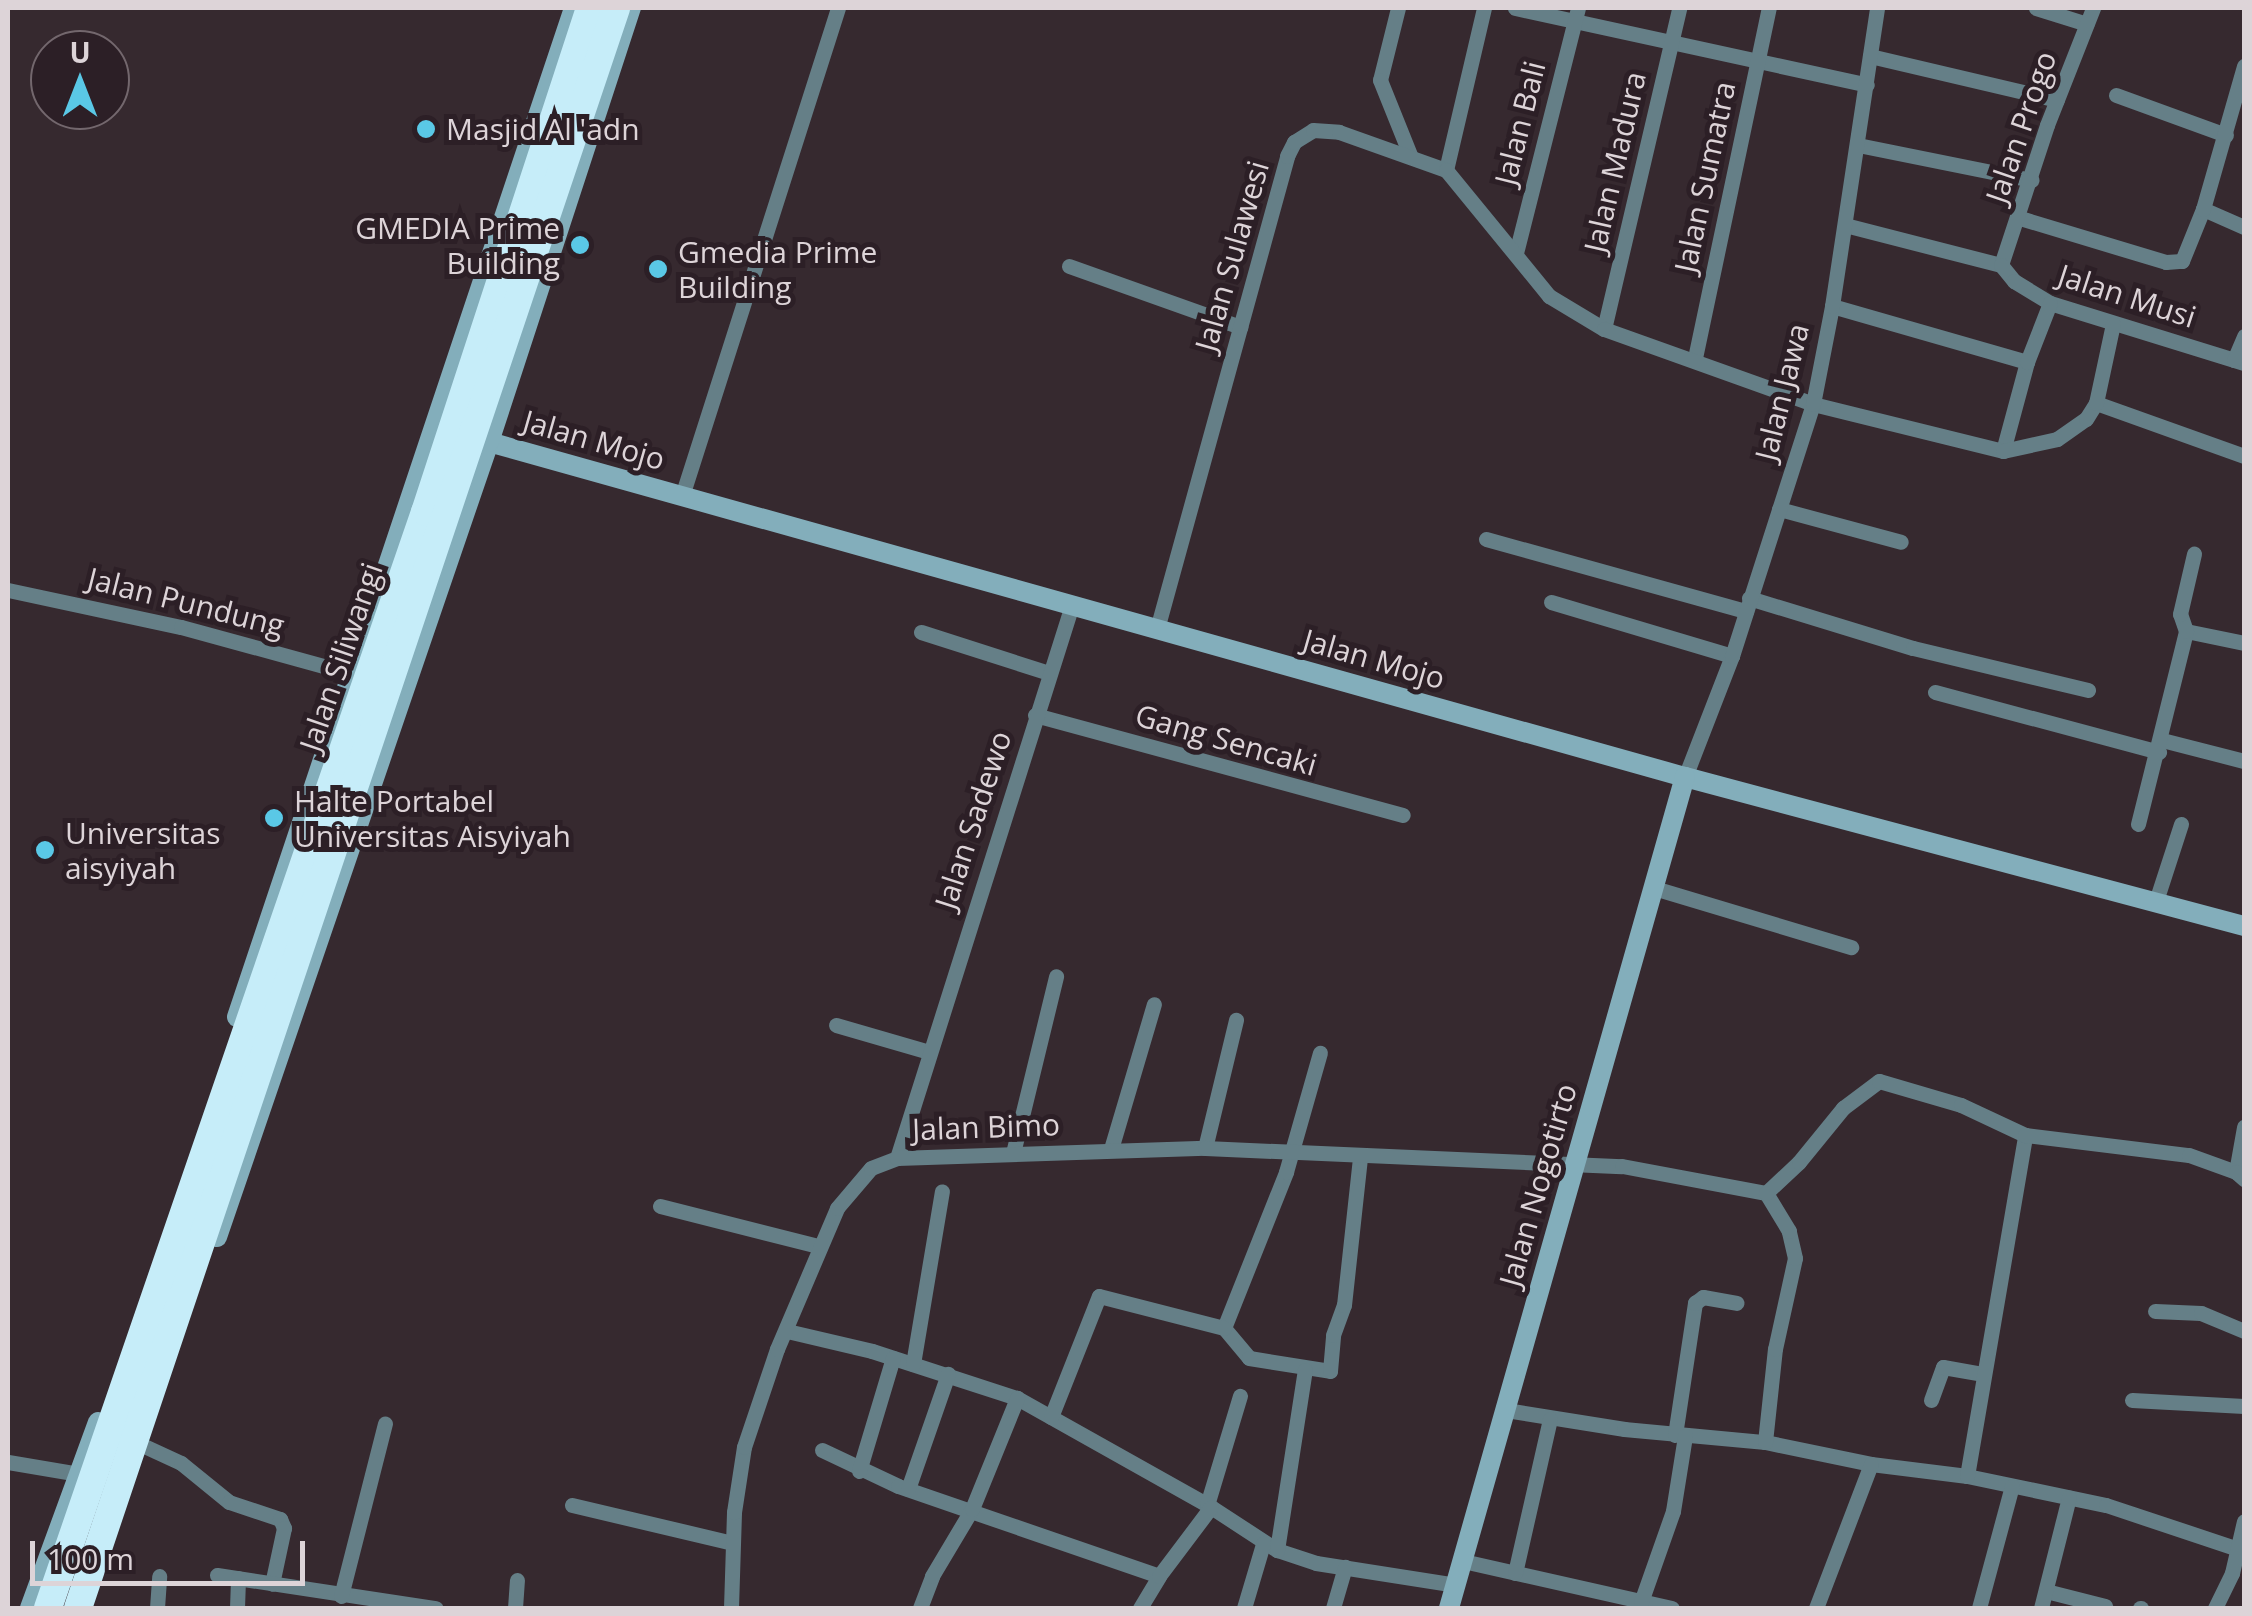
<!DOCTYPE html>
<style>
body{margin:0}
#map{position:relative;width:2252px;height:1616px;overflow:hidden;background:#36292f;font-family:"Open Sans",sans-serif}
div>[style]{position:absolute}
.street>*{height:15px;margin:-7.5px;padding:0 7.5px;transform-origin:7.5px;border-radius:7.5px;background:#657f87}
.secondary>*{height:20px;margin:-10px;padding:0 10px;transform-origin:10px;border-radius:10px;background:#83aebb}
.highway>*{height:28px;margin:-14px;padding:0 14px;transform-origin:14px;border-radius:14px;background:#c6edf9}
.dots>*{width:28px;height:28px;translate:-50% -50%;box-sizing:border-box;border:5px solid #2c1f26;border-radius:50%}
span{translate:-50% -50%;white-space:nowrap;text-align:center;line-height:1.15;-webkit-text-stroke:10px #2c1f26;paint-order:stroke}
.street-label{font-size:30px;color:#ddd4d8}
.poi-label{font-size:30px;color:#ddd4d8}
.left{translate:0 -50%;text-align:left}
.right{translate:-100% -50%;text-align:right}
.frame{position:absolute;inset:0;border:10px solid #ddd4d8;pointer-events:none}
.north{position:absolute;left:30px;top:30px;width:100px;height:100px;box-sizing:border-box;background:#2c1f26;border:2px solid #73676d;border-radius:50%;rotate:0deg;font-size:28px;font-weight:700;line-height:40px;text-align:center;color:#ddd4d8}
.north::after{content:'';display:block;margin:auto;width:35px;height:45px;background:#5ac8e6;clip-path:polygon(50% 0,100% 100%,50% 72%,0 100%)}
.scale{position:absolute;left:30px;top:1541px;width:275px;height:45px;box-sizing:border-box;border:5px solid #ddd4d8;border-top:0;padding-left:12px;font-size:30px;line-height:35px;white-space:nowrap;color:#ddd4d8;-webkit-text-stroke:8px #2c1f26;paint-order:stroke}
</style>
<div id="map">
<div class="street">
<div style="left:1398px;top:8px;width:74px;rotate:104deg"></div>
<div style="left:1380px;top:80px;width:83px;rotate:68.1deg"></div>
<div style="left:1515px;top:8px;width:360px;rotate:12.3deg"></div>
<div style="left:2036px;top:8px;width:53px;rotate:17.4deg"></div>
<div style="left:1870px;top:56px;width:192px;rotate:13.2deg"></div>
<div style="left:2116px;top:95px;width:117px;rotate:20deg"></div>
<div style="left:1858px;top:145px;width:177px;rotate:11.4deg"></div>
<div style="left:1446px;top:170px;width:166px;rotate:-76.8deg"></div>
<div style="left:2203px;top:209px;width:45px;rotate:23.7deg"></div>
<div style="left:2020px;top:218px;width:152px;rotate:16.8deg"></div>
<div style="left:2166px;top:262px;width:16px;rotate:-4deg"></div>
<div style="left:2182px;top:261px;width:56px;rotate:-68deg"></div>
<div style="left:2203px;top:209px;width:149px;rotate:-74deg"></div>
<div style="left:1845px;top:225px;width:161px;rotate:14.4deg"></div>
<div style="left:1516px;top:253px;width:253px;rotate:-75.8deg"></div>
<div style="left:2001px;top:265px;width:147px;rotate:-71.8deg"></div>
<div style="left:2047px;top:125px;width:126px;rotate:-68.5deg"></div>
<div style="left:2001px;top:265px;width:21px;rotate:51deg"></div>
<div style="left:2014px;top:281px;width:42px;rotate:31.4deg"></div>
<div style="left:2050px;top:303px;width:203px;rotate:17.2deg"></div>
<div style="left:1069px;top:266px;width:182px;rotate:19.6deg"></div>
<div style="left:1832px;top:306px;width:203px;rotate:16deg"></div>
<div style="left:2027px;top:362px;width:92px;rotate:105.1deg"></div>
<div style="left:1604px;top:329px;width:330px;rotate:-76.8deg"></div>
<div style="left:1695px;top:358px;width:358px;rotate:-78.1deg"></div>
<div style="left:2234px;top:360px;width:26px;rotate:-67deg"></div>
<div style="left:2027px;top:362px;width:63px;rotate:-68.7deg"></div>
<div style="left:2096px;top:403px;width:157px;rotate:19.7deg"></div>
<div style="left:682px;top:496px;width:512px;rotate:-72.27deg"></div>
<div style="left:1779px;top:509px;width:126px;rotate:15.1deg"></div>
<div style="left:1486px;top:539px;width:270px;rotate:15.5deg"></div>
<div style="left:8px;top:590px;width:177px;rotate:12.1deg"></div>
<div style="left:181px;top:627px;width:174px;rotate:15.3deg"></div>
<div style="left:1749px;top:598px;width:171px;rotate:17deg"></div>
<div style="left:1913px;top:648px;width:180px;rotate:13.5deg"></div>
<div style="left:1551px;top:602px;width:189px;rotate:16.6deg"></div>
<div style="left:1157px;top:629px;width:491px;rotate:-74.6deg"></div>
<div style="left:1287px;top:156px;width:16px;rotate:-63deg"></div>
<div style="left:1294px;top:142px;width:22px;rotate:-32deg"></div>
<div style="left:1313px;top:130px;width:26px;rotate:4deg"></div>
<div style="left:1339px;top:132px;width:114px;rotate:19.6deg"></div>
<div style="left:1446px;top:170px;width:163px;rotate:50.7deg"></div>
<div style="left:1549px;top:296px;width:64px;rotate:31deg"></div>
<div style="left:1604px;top:329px;width:222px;rotate:19.7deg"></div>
<div style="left:1813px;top:404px;width:196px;rotate:13.9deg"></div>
<div style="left:2003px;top:451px;width:55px;rotate:-12.5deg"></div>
<div style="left:2057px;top:439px;width:35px;rotate:-35deg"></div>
<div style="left:2086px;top:419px;width:19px;rotate:-58deg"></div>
<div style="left:2096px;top:403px;width:81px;rotate:-77.9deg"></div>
<div style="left:2186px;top:631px;width:59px;rotate:11.7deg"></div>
<div style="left:921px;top:632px;width:134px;rotate:17.8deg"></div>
<div style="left:1935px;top:692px;width:232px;rotate:15deg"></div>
<div style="left:1035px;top:715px;width:381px;rotate:15.2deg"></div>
<div style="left:2162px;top:740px;width:85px;rotate:14.4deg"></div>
<div style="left:1685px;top:777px;width:130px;rotate:-68.8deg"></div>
<div style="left:1732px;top:656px;width:265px;rotate:-72.2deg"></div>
<div style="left:1813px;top:404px;width:100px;rotate:-79deg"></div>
<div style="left:1832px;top:306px;width:301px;rotate:-81.4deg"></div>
<div style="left:2138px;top:824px;width:199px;rotate:-76deg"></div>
<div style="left:2186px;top:631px;width:18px;rotate:-109deg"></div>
<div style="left:2180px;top:614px;width:62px;rotate:-76.9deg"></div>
<div style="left:1654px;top:888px;width:206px;rotate:16.7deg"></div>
<div style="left:2156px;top:901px;width:81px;rotate:-72deg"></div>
<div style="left:836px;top:1025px;width:97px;rotate:16.2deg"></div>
<div style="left:1205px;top:1148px;width:132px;rotate:-76.4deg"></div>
<div style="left:1111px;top:1149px;width:151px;rotate:-73.5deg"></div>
<div style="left:1013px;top:1153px;width:182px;rotate:-76.3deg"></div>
<div style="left:897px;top:1158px;width:580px;rotate:-72.44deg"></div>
<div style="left:2236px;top:1172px;width:46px;rotate:-79.9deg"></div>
<div style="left:660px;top:1206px;width:163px;rotate:14.2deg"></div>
<div style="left:2155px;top:1311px;width:46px;rotate:2.5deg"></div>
<div style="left:2201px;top:1313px;width:47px;rotate:22.7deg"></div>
<div style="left:1224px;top:1328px;width:39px;rotate:50deg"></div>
<div style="left:1249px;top:1358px;width:82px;rotate:9.1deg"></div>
<div style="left:1330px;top:1371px;width:36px;rotate:-85deg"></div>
<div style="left:1333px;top:1335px;width:32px;rotate:-70deg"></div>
<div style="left:1344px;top:1305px;width:149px;rotate:-83.8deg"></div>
<div style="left:1224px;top:1328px;width:168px;rotate:-68.3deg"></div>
<div style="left:1286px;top:1172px;width:124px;rotate:-74.1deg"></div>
<div style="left:787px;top:1331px;width:87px;rotate:13.2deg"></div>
<div style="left:872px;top:1351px;width:152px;rotate:18deg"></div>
<div style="left:1017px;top:1398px;width:223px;rotate:29.3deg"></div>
<div style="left:1211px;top:1507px;width:79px;rotate:33.1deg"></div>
<div style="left:1277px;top:1550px;width:41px;rotate:18.4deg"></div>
<div style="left:1316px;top:1563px;width:142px;rotate:8.9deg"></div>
<div style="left:913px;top:1364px;width:175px;rotate:-80.5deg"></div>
<div style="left:1931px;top:1400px;width:35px;rotate:-70deg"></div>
<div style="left:1943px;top:1367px;width:41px;rotate:9.9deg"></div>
<div style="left:2132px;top:1400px;width:112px;rotate:3.1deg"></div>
<div style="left:1506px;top:1410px;width:120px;rotate:9.1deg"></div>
<div style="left:1624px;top:1429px;width:142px;rotate:5.3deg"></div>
<div style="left:1765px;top:1442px;width:108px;rotate:11.7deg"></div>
<div style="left:1871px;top:1464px;width:97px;rotate:7.1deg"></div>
<div style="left:1967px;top:1476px;width:142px;rotate:11.8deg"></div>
<div style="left:2106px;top:1505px;width:145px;rotate:18.4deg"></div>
<div style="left:1051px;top:1417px;width:130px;rotate:-68.4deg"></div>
<div style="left:1099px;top:1296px;width:129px;rotate:14.4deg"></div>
<div style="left:1675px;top:1435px;width:134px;rotate:-81.4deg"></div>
<div style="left:1695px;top:1303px;width:10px;rotate:-37deg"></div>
<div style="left:1703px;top:1297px;width:34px;rotate:10deg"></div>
<div style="left:1765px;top:1442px;width:94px;rotate:-83.9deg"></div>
<div style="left:1775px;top:1349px;width:93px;rotate:-77.6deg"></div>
<div style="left:1795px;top:1258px;width:28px;rotate:-103deg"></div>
<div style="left:1789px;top:1231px;width:44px;rotate:-121.2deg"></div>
<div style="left:142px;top:1445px;width:43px;rotate:24.8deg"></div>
<div style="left:181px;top:1463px;width:62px;rotate:39.1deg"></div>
<div style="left:229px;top:1502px;width:54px;rotate:18.4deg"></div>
<div style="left:280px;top:1519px;width:10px;rotate:66deg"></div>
<div style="left:284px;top:1528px;width:57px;rotate:102.1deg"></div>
<div style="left:822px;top:1450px;width:84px;rotate:25.3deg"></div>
<div style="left:898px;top:1486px;width:276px;rotate:19deg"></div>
<div style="left:8px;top:1462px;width:72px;rotate:9.6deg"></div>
<div style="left:859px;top:1471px;width:118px;rotate:-73.3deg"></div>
<div style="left:1967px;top:1476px;width:346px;rotate:-80.3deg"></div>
<div style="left:908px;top:1489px;width:122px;rotate:-70.8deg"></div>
<div style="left:572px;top:1505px;width:165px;rotate:13.3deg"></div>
<div style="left:1207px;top:1505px;width:114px;rotate:-73.2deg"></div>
<div style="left:1277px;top:1550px;width:182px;rotate:-81.2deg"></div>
<div style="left:1463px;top:1561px;width:214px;rotate:12.7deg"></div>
<div style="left:1515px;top:1573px;width:158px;rotate:-77.2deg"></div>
<div style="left:217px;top:1575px;width:221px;rotate:8.6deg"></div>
<div style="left:2046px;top:1591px;width:61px;rotate:14.3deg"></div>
<div style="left:341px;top:1596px;width:178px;rotate:-75.7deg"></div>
<div style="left:1641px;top:1602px;width:96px;rotate:-70.6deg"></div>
<div style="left:1673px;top:1511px;width:76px;rotate:-80.9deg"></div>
<div style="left:157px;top:1608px;width:32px;rotate:-86deg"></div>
<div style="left:237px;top:1608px;width:30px;rotate:-88deg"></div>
<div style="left:515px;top:1608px;width:28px;rotate:-86deg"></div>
<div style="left:731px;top:1608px;width:96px;rotate:-88.2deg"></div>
<div style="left:734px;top:1512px;width:66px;rotate:-81.3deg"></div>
<div style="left:744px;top:1447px;width:103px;rotate:-71.4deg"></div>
<div style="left:777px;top:1349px;width:153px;rotate:-66.9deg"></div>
<div style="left:837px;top:1208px;width:52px;rotate:-49.6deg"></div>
<div style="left:871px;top:1168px;width:28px;rotate:-21deg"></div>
<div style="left:897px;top:1158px;width:308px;rotate:-1.9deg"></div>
<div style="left:1205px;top:1148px;width:417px;rotate:2.5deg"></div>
<div style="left:1622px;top:1166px;width:147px;rotate:10.6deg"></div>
<div style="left:1766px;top:1193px;width:45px;rotate:-43.2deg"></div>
<div style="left:1799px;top:1162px;width:70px;rotate:-50.8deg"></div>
<div style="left:1843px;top:1108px;width:45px;rotate:-36.9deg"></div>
<div style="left:1879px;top:1081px;width:85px;rotate:16.3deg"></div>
<div style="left:1961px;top:1105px;width:71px;rotate:25.1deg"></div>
<div style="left:2025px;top:1135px;width:165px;rotate:7deg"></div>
<div style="left:2189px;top:1155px;width:50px;rotate:19.9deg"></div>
<div style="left:2236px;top:1172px;width:11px;rotate:41deg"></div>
<div style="left:920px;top:1608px;width:34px;rotate:-69deg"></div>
<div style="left:932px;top:1576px;width:78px;rotate:-59.2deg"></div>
<div style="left:972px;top:1509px;width:120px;rotate:-67.9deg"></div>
<div style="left:1140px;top:1608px;width:37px;rotate:-59deg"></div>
<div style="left:1159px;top:1576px;width:86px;rotate:-53deg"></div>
<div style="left:1244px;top:1608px;width:67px;rotate:-73.5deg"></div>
<div style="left:1333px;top:1608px;width:43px;rotate:-73.7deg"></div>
<div style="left:1816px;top:1608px;width:154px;rotate:-69.1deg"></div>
<div style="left:1979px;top:1608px;width:126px;rotate:-74.9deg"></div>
<div style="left:2041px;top:1608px;width:114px;rotate:-75.8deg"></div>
<div style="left:2140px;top:1608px;width:1px"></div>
<div style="left:2215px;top:1608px;width:39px;rotate:-64deg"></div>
<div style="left:2232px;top:1573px;width:53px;rotate:-77deg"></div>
</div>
<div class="secondary">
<div style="left:489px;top:442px;width:1242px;rotate:15.65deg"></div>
<div style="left:1685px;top:777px;width:579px;rotate:14.93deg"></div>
<div style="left:237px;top:1017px;width:1064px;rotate:-71.53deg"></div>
<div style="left:217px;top:1237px;width:840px;rotate:-71.11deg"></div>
<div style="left:489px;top:442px;width:457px;rotate:-71.9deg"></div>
<div style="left:30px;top:1608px;width:198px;rotate:-69.9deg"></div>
<div style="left:1449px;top:1608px;width:864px;rotate:-74.15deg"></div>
</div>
<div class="highway">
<div style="left:48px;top:1608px;width:1159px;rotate:-71.02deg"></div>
<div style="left:425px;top:512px;width:530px;rotate:-71.87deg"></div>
<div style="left:78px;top:1608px;width:1688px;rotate:-71.41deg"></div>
</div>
<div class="dots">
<div style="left:426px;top:129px;background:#5ac8e6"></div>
<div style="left:580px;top:245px;background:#5ac8e6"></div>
<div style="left:658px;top:269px;background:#5ac8e6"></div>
<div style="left:274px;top:818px;background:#5ac8e6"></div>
<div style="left:45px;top:850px;background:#5ac8e6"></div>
</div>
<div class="street-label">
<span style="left:1520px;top:123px;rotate:-76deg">Jalan Bali</span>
<span style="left:2021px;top:127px;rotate:-71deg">Jalan Progo</span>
<span style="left:1615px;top:162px;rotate:-77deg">Jalan Madura</span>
<span style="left:1705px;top:177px;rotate:-78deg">Jalan Sumatra</span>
<span style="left:1232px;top:256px;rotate:-74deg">Jalan Sulawesi</span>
<span style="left:2127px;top:296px;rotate:18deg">Jalan Musi</span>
<span style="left:1782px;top:392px;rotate:-76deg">Jalan Jawa</span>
<span style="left:594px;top:440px;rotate:16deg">Jalan Mojo</span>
<span style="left:186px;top:602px;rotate:14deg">Jalan Pundung</span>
<span style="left:341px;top:657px;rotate:-71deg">Jalan Siliwangi</span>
<span style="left:1374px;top:659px;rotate:16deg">Jalan Mojo</span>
<span style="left:1226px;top:740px;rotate:16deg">Gang Sencaki</span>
<span style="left:973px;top:820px;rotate:-72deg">Jalan Sadewo</span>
<span style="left:986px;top:1127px;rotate:-2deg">Jalan Bimo</span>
<span style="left:1538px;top:1185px;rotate:-74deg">Jalan Nogotirto</span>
</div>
<div class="poi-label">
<span class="left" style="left:446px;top:129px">Masjid Al 'adn</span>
<span class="right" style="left:560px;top:245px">GMEDIA Prime<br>Building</span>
<span class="left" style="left:678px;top:269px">Gmedia Prime<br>Building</span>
<span class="left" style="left:294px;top:818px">Halte Portabel<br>Universitas Aisyiyah</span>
<span class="left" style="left:65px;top:850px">Universitas<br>aisyiyah</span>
</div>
<div class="frame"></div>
<div class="north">U</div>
<div class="scale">100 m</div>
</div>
